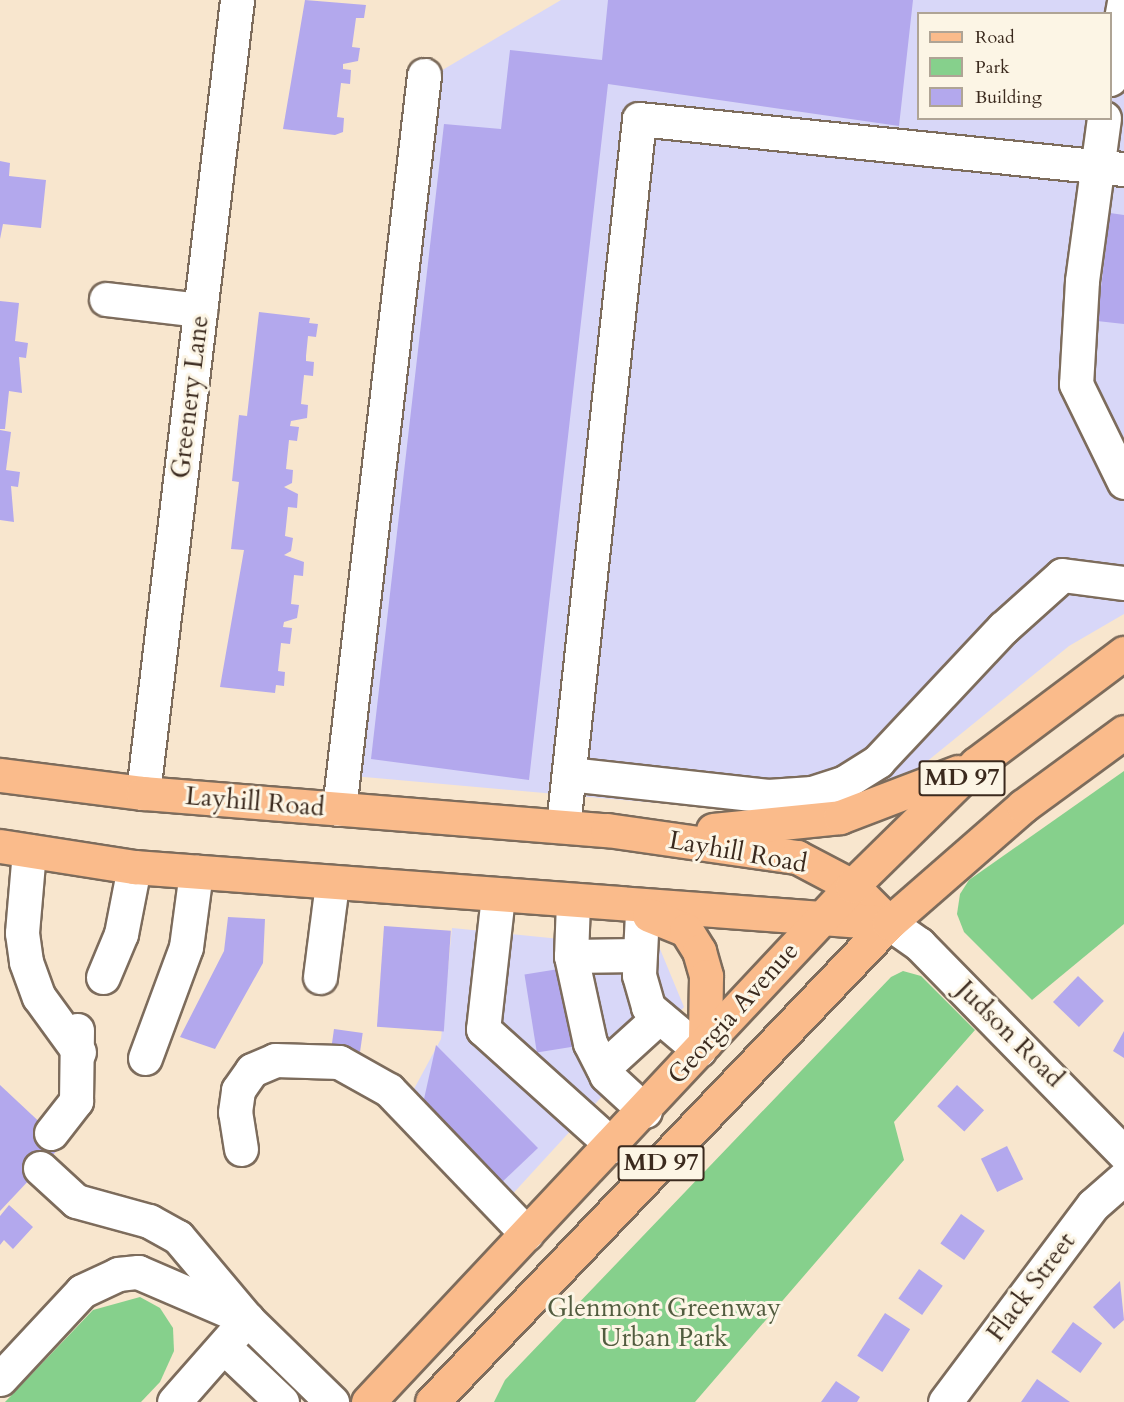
<!DOCTYPE html>
<style>
body{margin:0}
#map{position:relative;width:1124px;height:1402px;overflow:hidden;background:#f8e6ce;font-family:Cardo,serif}
div>[style]{position:absolute}
.built>*{inset:0;background:#d8d7f8}
.green>*{inset:0;background:#86d08c}
.building>*{inset:0;background:#b3a8ed;transform-origin:0 0}
.roads{filter:drop-shadow(2px 0 #7d6c5c) drop-shadow(-2px 0 #7d6c5c) drop-shadow(0 2px #7d6c5c) drop-shadow(0 -2px #7d6c5c)}
.minor>*{height:33px;margin:-16.5px;padding:0 16.5px;transform-origin:16.5px;border-radius:16.5px;background:#fff}
.major>*{height:33px;margin:-16.5px;padding:0 16.5px;transform-origin:16.5px;border-radius:16.5px;background:#fabb8b}
span{translate:-50% -50%;white-space:nowrap;text-align:center;line-height:1.15;-webkit-text-stroke:6px #fcf5e5;paint-order:stroke}
.shield-label span{padding:2px 4px;background:#fcf5e5;border:2px solid;border-radius:4px;-webkit-text-stroke-width:0}
.shield-label{font-size:24px;color:#3b2a1e;font-weight:700}
.street-label{font-size:26px;color:#3b2a1e}
.park-label{font-size:26px;color:#525c3f}
.legend{position:absolute;left:917px;top:12px;width:195px;height:108px;box-sizing:border-box;background:#fcf5e5;border:2px solid #afa495;margin:0;padding:8px 10px;list-style:none;font-size:18px;color:#3b2a1e}
.legend li{display:flex;align-items:center;gap:12px;height:30px}
.legend b{width:30px;border:2px solid #afa495}
</style>
<div id="map">
<div class="built">
<div style="clip-path:polygon(evenodd,561px 0,1124px 0,1124px 614px,1069px 646px,909px 776px,803px 810px,735px 810px,353px 776px,434px 75px,561px 0,918px 14px,1110px 14px,1110px 118px,918px 118px,918px 14px)"></div>
<div style="clip-path:polygon(452px 928px,660px 949px,684px 1007px,507px 1200px,408px 1100px,441px 1039px)"></div>
</div>
<div class="green">
<div style="clip-path:polygon(1124px 771px,1124px 924px,1032px 1000px,964px 932px,957px 914px,960px 894px,969px 880px)"></div>
<div style="clip-path:polygon(903px 971px,921px 976px,975px 1030px,894px 1122px,904px 1160px,695px 1402px,494px 1402px,505px 1380px,891px 977px)"></div>
<div style="clip-path:polygon(140px 1297px,160px 1308px,173px 1328px,174px 1351px,160px 1382px,141px 1402px,5px 1402px,93px 1310px)"></div>
</div>
<div class="building">
<div style="clip-path:polygon(305px 0,366px 5px,364px 18px,356px 18px,352px 47px,360px 48px,358px 61px,343px 64px,343px 69px,351px 70px,350px 84px,341px 83px,337px 117px,344px 118px,343px 132px,335px 135px,283px 129px)"></div>
<div style="clip-path:polygon(608px 0,913px 0,899px 126px,608px 84px,529px 780px,371px 759px,444px 124px,501px 129px,510px 50px,602px 60px)"></div>
<div style="clip-path:polygon(0 161px,10px 163px,9px 176px,46px 180px,41px 228px,3px 224px,0 239px)"></div>
<div style="clip-path:polygon(1110px 213px,1124px 215px,1124px 324px,1097px 321px)"></div>
<div style="clip-path:polygon(0 301px,19px 303px,15px 341px,28px 343px,26px 358px,19px 357px,22px 393px,9px 391px,5px 429px,0 429px)"></div>
<div style="clip-path:polygon(259px 312px,310px 318px,309px 323px,318px 324px,316px 337px,308px 336px,306px 356px,306px 361px,314px 362px,313px 376px,304px 375px,301px 404px,308px 405px,307px 418px,291px 421px,290px 426px,299px 427px,297px 441px,289px 440px,286px 469px,293px 470px,292px 483px,284px 487px,298px 494px,297px 508px,288px 507px,285px 536px,293px 538px,291px 551px,284px 555px,304px 562px,303px 576px,294px 575px,291px 604px,299px 605px,297px 618px,284px 622px,283px 627px,292px 628px,290px 644px,281px 643px,278px 671px,285px 672px,284px 686px,276px 685px,275px 693px,220px 687px,244px 550px,231px 549px,239px 482px,232px 481px,239px 415px,247px 416px)"></div>
<div style="clip-path:polygon(0 430px,11px 432px,6px 470px,20px 472px,18px 487px,11px 486px,14px 522px,0 520px)"></div>
<div style="clip-path:polygon(228px 917px,265px 919px,263px 963px,215px 1049px,180px 1037px,224px 951px)"></div>
<div style="left:384px;top:926px;width:67px;height:101px;rotate:4deg"></div>
<div style="left:565px;top:968px;width:79px;height:41px;rotate:81deg"></div>
<div style="left:1078px;top:976px;width:36px;height:36px;rotate:44deg"></div>
<div style="left:334px;top:1029px;width:29px;height:19px;rotate:8deg"></div>
<div style="clip-path:polygon(1124px 1031px,1124px 1058px,1113px 1051px)"></div>
<div style="clip-path:polygon(436px 1045px,538px 1148px,498px 1186px,422px 1108px)"></div>
<div style="clip-path:polygon(0 1085px,63px 1144px,0 1211px)"></div>
<div style="left:957px;top:1085px;width:37px;height:29px;rotate:43deg"></div>
<div style="left:1007px;top:1146px;width:37px;height:29px;rotate:64deg"></div>
<div style="clip-path:polygon(9px 1205px,33px 1227px,13px 1249px,4px 1240px,0 1245px,0 1216px)"></div>
<div style="left:961px;top:1214px;width:29px;height:36px;rotate:35deg"></div>
<div style="left:919px;top:1269px;width:29px;height:36px;rotate:35deg"></div>
<div style="clip-path:polygon(1120px 1281px,1124px 1320px,1114px 1329px,1093px 1307px)"></div>
<div style="left:885px;top:1313px;width:30px;height:51px;rotate:33deg"></div>
<div style="left:1073px;top:1322px;width:36px;height:37px;rotate:36deg"></div>
<div style="clip-path:polygon(1037px 1379px,1070px 1402px,1021px 1402px)"></div>
<div style="clip-path:polygon(836px 1381px,860px 1397px,857px 1402px,821px 1402px)"></div>
</div>
<div class="roads">
<div class="minor">
<div style="left:1110px;top:79px;width:78px;rotate:-79.7deg"></div>
<div style="left:1104px;top:118px;width:164px;rotate:97.7deg"></div>
<div style="left:1082px;top:281px;width:103px;rotate:93.3deg"></div>
<div style="left:1076px;top:384px;width:109px;rotate:63.9deg"></div>
<div style="left:106px;top:299px;width:95px;rotate:6.7deg"></div>
<div style="left:569px;top:774px;width:200px;rotate:6.3deg"></div>
<div style="left:768px;top:796px;width:44px;rotate:-3.9deg"></div>
<div style="left:812px;top:793px;width:35px;rotate:-18deg"></div>
<div style="left:845px;top:782px;width:39px;rotate:-32deg"></div>
<div style="left:878px;top:761px;width:183px;rotate:-46.8deg"></div>
<div style="left:1003px;top:628px;width:79px;rotate:-41.9deg"></div>
<div style="left:1062px;top:575px;width:63px;rotate:7.4deg"></div>
<div style="left:143px;top:793px;width:799px;rotate:-83.24deg"></div>
<div style="left:339px;top:809px;width:739px;rotate:-83.39deg"></div>
<div style="left:563px;top:826px;width:711px;rotate:-83.86deg"></div>
<div style="left:639px;top:119px;width:488px;rotate:5.9deg"></div>
<div style="left:29px;top:851px;width:82px;rotate:94.9deg"></div>
<div style="left:22px;top:933px;width:29px;rotate:82deg"></div>
<div style="left:26px;top:962px;width:37px;rotate:70deg"></div>
<div style="left:39px;top:997px;width:68px;rotate:54deg"></div>
<div style="left:498px;top:896px;width:134px;rotate:96.4deg"></div>
<div style="left:483px;top:1029px;width:175px;rotate:42deg"></div>
<div style="left:573px;top:902px;width:54px;rotate:92.1deg"></div>
<div style="left:571px;top:956px;width:89px;rotate:77.7deg"></div>
<div style="left:590px;top:1043px;width:36px;rotate:63deg"></div>
<div style="left:606px;top:1075px;width:53px;rotate:42.7deg"></div>
<div style="left:642px;top:913px;width:62px;rotate:92.8deg"></div>
<div style="left:639px;top:975px;width:33px;rotate:74deg"></div>
<div style="left:648px;top:1007px;width:67px;rotate:40.1deg"></div>
<div style="left:889px;top:923px;width:37px;rotate:35deg"></div>
<div style="left:919px;top:944px;width:293px;rotate:45.6deg"></div>
<div style="left:571px;top:956px;width:67px;rotate:-0.9deg"></div>
<div style="left:103px;top:977px;width:47px;rotate:-67.3deg"></div>
<div style="left:121px;top:934px;width:68px;rotate:-79deg"></div>
<div style="left:320px;top:977px;width:95px;rotate:-82.7deg"></div>
<div style="left:145px;top:1058px;width:118px;rotate:-69.7deg"></div>
<div style="left:186px;top:947px;width:76px;rotate:-82.4deg"></div>
<div style="left:603px;top:1068px;width:76px;rotate:-42.3deg"></div>
<div style="left:51px;top:1133px;width:41px;rotate:-52deg"></div>
<div style="left:76px;top:1101px;width:71px;rotate:-89.2deg"></div>
<div style="left:241px;top:1149px;width:37px;rotate:-99deg"></div>
<div style="left:235px;top:1112px;width:22px;rotate:-82deg"></div>
<div style="left:238px;top:1090px;width:24px;rotate:-55deg"></div>
<div style="left:252px;top:1070px;width:25px;rotate:-23deg"></div>
<div style="left:275px;top:1060px;width:64px;rotate:1.8deg"></div>
<div style="left:339px;top:1062px;width:57px;rotate:29.2deg"></div>
<div style="left:389px;top:1090px;width:199px;rotate:46.2deg"></div>
<div style="left:40px;top:1168px;width:49px;rotate:42.5deg"></div>
<div style="left:76px;top:1201px;width:76px;rotate:15.3deg"></div>
<div style="left:149px;top:1221px;width:33px;rotate:29deg"></div>
<div style="left:178px;top:1237px;width:107px;rotate:49.9deg"></div>
<div style="left:247px;top:1319px;width:119px;rotate:44.3deg"></div>
<div style="left:224px;top:1347px;width:80px;rotate:43.5deg"></div>
<div style="left:0;top:1379px;width:120px;rotate:-47deg"></div>
<div style="left:82px;top:1291px;width:40px;rotate:-25deg"></div>
<div style="left:118px;top:1274px;width:20px;rotate:-6deg"></div>
<div style="left:138px;top:1272px;width:111px;rotate:23.3deg"></div>
<div style="left:174px;top:1402px;width:111px;rotate:-48.7deg"></div>
<div style="left:945px;top:1402px;width:246px;rotate:-53.1deg"></div>
<div style="left:1093px;top:1205px;width:41px;rotate:-41.1deg"></div>
</div>
<div class="major">
<div style="left:0;top:775px;width:144px;rotate:7.2deg"></div>
<div style="left:143px;top:793px;width:465px;rotate:4.6deg"></div>
<div style="left:607px;top:830px;width:192px;rotate:8.1deg"></div>
<div style="left:797px;top:857px;width:62px;rotate:27.8deg"></div>
<div style="left:852px;top:886px;width:52px;rotate:45deg"></div>
<div style="left:713px;top:830px;width:128px;rotate:-5.8deg"></div>
<div style="left:840px;top:817px;width:126px;rotate:-20.9deg"></div>
<div style="left:0;top:846px;width:136px;rotate:8.9deg"></div>
<div style="left:134px;top:867px;width:757px;rotate:4.24deg"></div>
<div style="left:649px;top:915px;width:40px;rotate:22deg"></div>
<div style="left:686px;top:930px;width:25px;rotate:58deg"></div>
<div style="left:699px;top:951px;width:26px;rotate:74deg"></div>
<div style="left:706px;top:976px;width:67px;rotate:90.9deg"></div>
<div style="left:368px;top:1402px;width:707px;rotate:-46.83deg"></div>
<div style="left:852px;top:886px;width:174px;rotate:-44.5deg"></div>
<div style="left:976px;top:764px;width:185px;rotate:-36.9deg"></div>
<div style="left:432px;top:1402px;width:662px;rotate:-46.35deg"></div>
<div style="left:889px;top:923px;width:178px;rotate:-41.1deg"></div>
<div style="left:1023px;top:806px;width:125px;rotate:-36.2deg"></div>
</div>
</div>
<div class="shield-label">
<span style="left:962px;top:778px">MD 97</span>
<span style="left:661px;top:1163px">MD 97</span>
</div>
<div class="street-label">
<span style="left:190px;top:397px;rotate:-83deg">Greenery Lane</span>
<span style="left:255px;top:802px;rotate:5deg">Layhill Road</span>
<span style="left:738px;top:852px;rotate:10deg">Layhill Road</span>
<span style="left:733px;top:1013px;rotate:-48deg">Georgia Avenue</span>
<span style="left:1010px;top:1034px;rotate:45deg">Judson Road</span>
<span style="left:1031px;top:1287px;rotate:-53deg">Flack Street</span>
</div>
<div class="park-label">
<span style="left:664px;top:1323px">Glenmont Greenway<br>Urban Park</span>
</div>
<ul class="legend">
<li><b style="height:8px;background:#fabb8b"></b>Road</li>
<li><b style="height:16px;background:#86d08c"></b>Park</li>
<li><b style="height:16px;background:#b3a8ed"></b>Building</li>
</ul>
</div>
